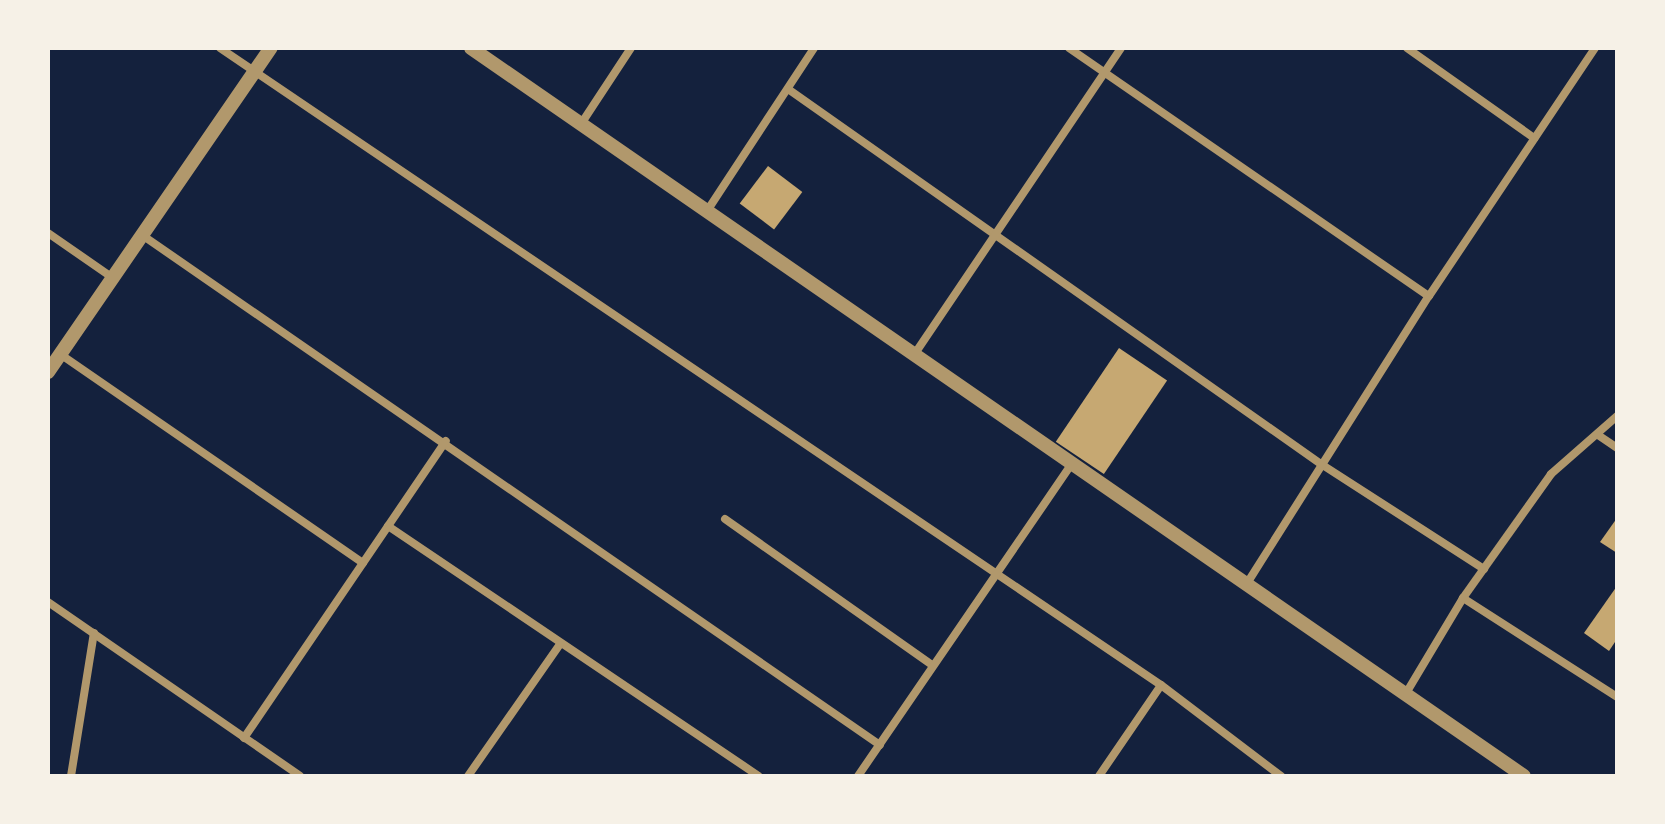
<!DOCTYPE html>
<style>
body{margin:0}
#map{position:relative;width:1665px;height:824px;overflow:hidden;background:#14213d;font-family:Bitter,serif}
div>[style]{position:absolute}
.building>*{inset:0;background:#c6a872;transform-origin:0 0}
.minor>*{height:8px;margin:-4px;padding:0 4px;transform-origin:4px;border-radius:4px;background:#b1986c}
.tertiary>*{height:14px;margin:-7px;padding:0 7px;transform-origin:7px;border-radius:7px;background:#b1986c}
span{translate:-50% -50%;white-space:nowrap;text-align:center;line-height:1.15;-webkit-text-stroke:6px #f6f1e7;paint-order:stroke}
.frame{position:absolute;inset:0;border:50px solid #f6f1e7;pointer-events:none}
</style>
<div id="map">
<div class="building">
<div style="left:768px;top:166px;width:43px;height:47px;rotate:37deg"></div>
<div style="left:1119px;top:348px;width:58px;height:113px;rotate:34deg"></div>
<div style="clip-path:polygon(1617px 518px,1617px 553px,1600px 542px)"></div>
<div style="clip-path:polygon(1617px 586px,1617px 639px,1609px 651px,1584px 633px)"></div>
</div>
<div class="minor">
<div style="left:220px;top:48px;width:1136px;rotate:34.1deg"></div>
<div style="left:1161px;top:685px;width:151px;rotate:37.2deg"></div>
<div style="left:1069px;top:48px;width:437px;rotate:34.6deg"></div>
<div style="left:1407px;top:48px;width:156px;rotate:35.3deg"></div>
<div style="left:788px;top:89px;width:652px;rotate:35.13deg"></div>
<div style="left:1321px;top:464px;width:194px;rotate:32.8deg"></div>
<div style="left:581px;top:124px;width:91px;rotate:-56.7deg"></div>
<div style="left:709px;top:208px;width:191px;rotate:-56.7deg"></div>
<div style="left:48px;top:233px;width:79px;rotate:34.7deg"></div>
<div style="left:142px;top:235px;width:897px;rotate:34.65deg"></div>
<div style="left:60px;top:354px;width:368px;rotate:34.6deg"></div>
<div style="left:914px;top:355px;width:370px;rotate:-56deg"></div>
<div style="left:1598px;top:435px;width:23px;rotate:34deg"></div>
<div style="left:725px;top:519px;width:253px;rotate:35.2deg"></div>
<div style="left:388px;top:526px;width:447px;rotate:34deg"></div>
<div style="left:1246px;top:585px;width:342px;rotate:-57.7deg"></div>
<div style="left:1429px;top:296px;width:298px;rotate:-56.2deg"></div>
<div style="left:1463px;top:598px;width:183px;rotate:32.7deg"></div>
<div style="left:48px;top:602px;width:306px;rotate:34.6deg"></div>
<div style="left:1405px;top:695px;width:113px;rotate:-59.1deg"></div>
<div style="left:1463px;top:598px;width:152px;rotate:-54.6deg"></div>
<div style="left:1551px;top:474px;width:88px;rotate:-41.3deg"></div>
<div style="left:244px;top:738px;width:359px;rotate:-55.8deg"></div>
<div style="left:71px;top:776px;width:145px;rotate:-80.9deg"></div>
<div style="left:468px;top:776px;width:161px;rotate:-55.1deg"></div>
<div style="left:858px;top:776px;width:378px;rotate:-55.6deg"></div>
<div style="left:1099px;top:776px;width:110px;rotate:-55.7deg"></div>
</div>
<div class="tertiary">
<div style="left:471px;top:48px;width:1280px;rotate:34.66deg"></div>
<div style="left:48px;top:372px;width:393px;rotate:-55.5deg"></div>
</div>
<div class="frame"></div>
</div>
